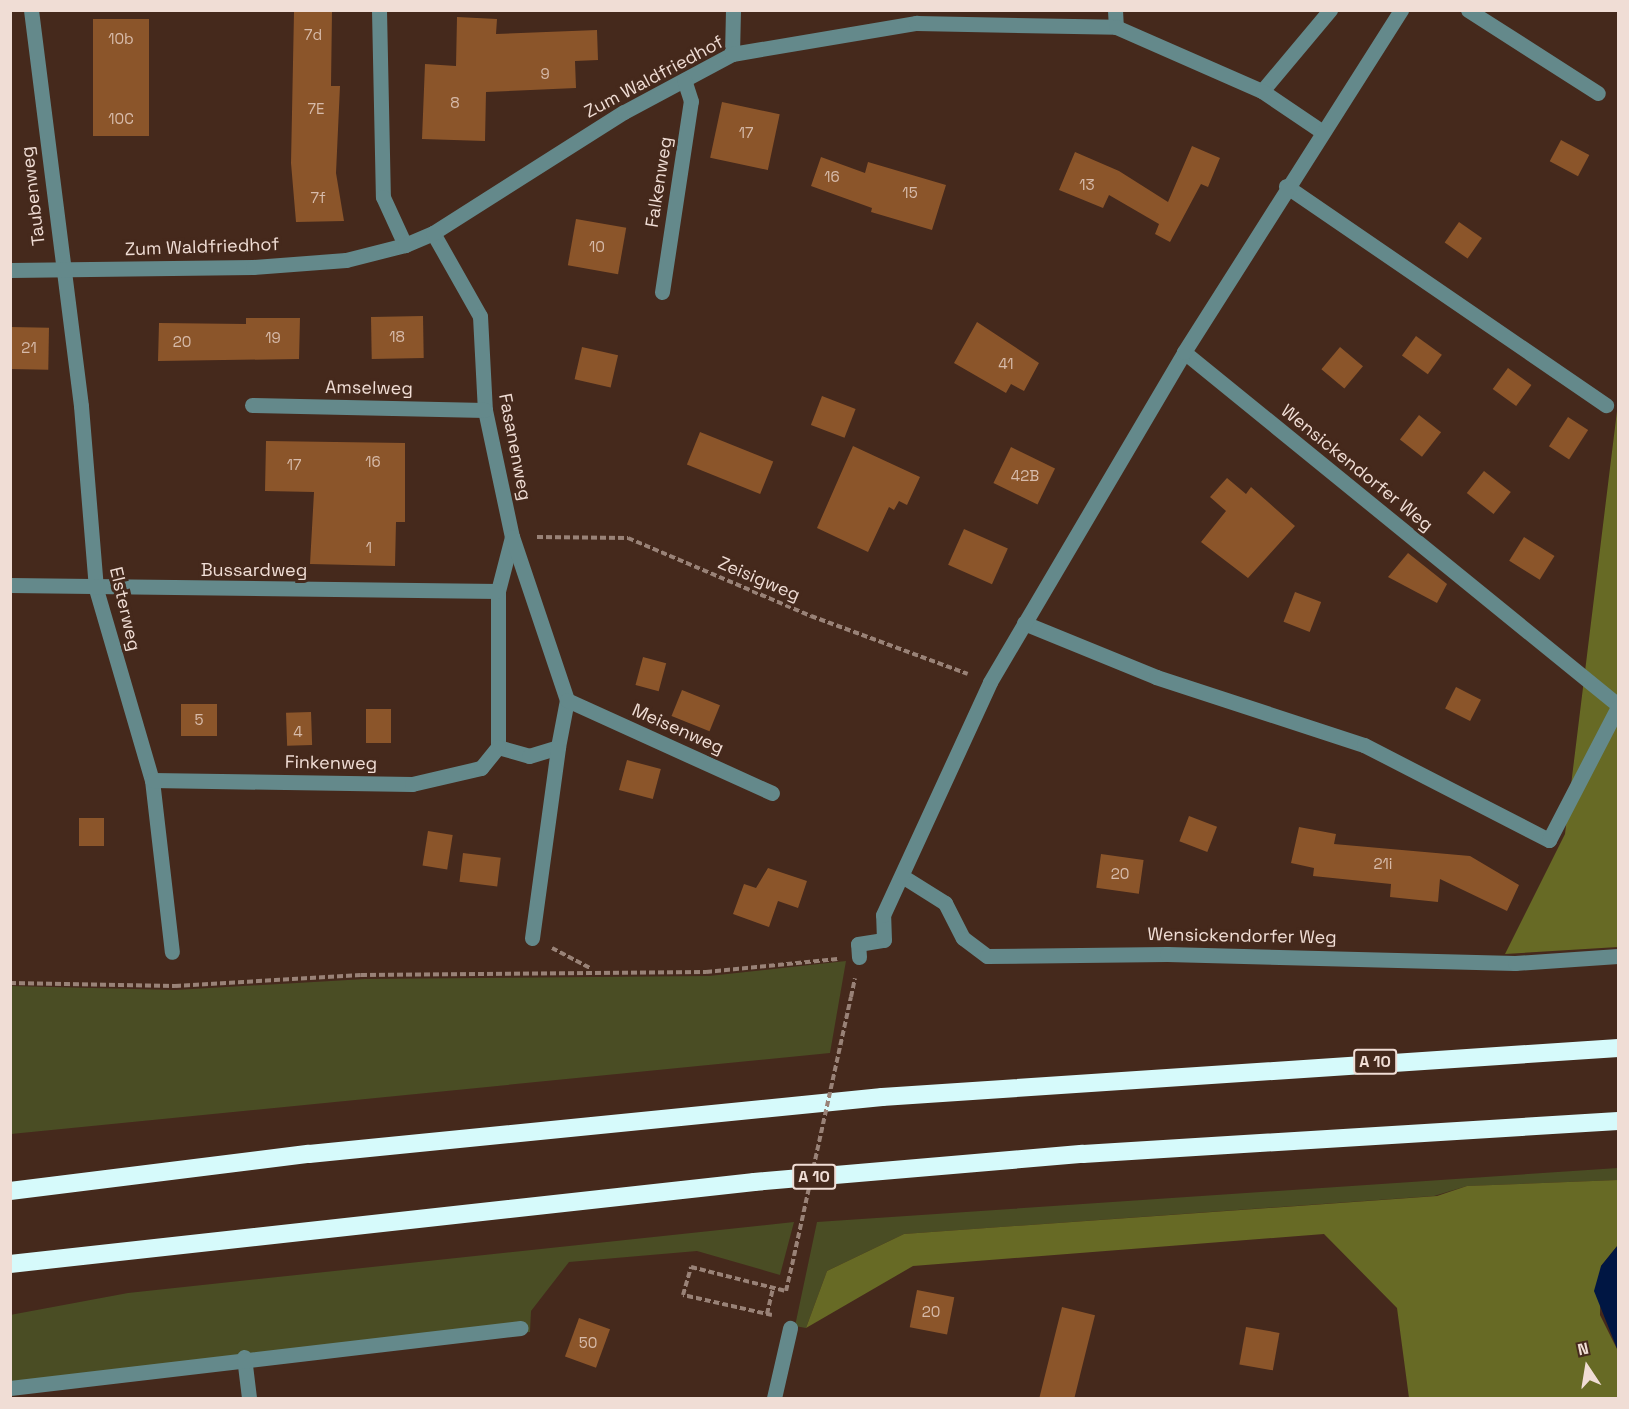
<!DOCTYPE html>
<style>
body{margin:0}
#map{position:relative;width:1629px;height:1409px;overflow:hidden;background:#45291c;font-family:"Space Grotesk",sans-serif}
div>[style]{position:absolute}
.green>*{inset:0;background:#4a4d24}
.forest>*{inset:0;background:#676a25}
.water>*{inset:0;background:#001643}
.building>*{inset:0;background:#8b552a;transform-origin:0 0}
.path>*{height:4px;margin-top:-2px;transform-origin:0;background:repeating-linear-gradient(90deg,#998277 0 6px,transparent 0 9px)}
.minor>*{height:15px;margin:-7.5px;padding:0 7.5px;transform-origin:7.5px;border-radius:7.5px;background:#64898b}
.highway>*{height:18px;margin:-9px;padding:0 9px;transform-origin:9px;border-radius:9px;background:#d6fafb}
.path-bridge>*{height:4px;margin-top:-2px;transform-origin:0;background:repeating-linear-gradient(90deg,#998277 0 6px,transparent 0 9px)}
span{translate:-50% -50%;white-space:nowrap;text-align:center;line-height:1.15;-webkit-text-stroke:6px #45291c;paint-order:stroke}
.number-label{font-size:15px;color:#d7bbaa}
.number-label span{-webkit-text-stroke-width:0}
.shield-label span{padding:2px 4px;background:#45291c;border:2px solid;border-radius:4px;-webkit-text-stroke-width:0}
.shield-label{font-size:16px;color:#f0ddd5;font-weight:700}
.street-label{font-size:18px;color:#f0ddd5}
.frame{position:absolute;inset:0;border:12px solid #f0ddd5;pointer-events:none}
.north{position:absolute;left:1557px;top:1337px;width:60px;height:60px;-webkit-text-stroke:4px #45291c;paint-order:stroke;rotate:348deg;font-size:16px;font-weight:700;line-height:24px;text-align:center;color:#f0ddd5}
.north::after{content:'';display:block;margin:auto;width:21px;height:27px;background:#f0ddd5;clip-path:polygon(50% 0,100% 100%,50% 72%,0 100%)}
</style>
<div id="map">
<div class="green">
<div style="clip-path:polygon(846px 961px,830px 1053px,11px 1134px,11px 986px,175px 990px,365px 979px,709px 976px)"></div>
<div style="clip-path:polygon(1618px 1168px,1618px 1180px,1467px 1186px,1434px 1196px,904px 1234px,827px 1271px,806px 1328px,795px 1326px,817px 1222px)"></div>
<div style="clip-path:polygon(794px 1222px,780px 1275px,697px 1251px,569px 1262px,531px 1311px,530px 1332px,293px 1354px,11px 1392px,10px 1315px,128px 1293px)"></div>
</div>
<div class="forest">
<div style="clip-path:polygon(1618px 403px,1618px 947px,1505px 954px,1565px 834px)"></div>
<div style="clip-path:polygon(1618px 1180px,1618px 1245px,1601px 1266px,1600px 1315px,1618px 1351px,1618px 1398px,1409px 1398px,1397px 1308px,1324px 1234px,913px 1266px,806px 1328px,827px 1271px,904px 1234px,1437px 1196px,1467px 1186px)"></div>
</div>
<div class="water">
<div style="clip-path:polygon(1618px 1245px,1618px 1351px,1594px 1291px,1601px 1266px)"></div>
</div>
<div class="building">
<div style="clip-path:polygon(332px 11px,331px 86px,340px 86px,336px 173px,344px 221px,296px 222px,291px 163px,294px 12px)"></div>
<div style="clip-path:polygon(457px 17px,497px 19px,496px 34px,597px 30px,598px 60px,575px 61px,576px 88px,486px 92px,485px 141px,422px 139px,425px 64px,456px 66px)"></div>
<div style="left:93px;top:19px;width:56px;height:117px"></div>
<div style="left:722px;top:102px;width:59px;height:57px;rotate:12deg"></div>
<div style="left:1561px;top:140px;width:32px;height:24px;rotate:28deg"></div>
<div style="clip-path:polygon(1192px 146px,1220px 158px,1208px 187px,1201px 184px,1170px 242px,1155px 234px,1159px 224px,1109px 195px,1103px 208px,1059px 190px,1075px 152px,1119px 171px,1168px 202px)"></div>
<div style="clip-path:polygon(821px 157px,865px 173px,868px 162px,946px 185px,932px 230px,871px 212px,872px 208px,811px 186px)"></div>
<div style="left:576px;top:219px;width:51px;height:47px;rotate:10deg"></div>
<div style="left:1459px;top:222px;width:28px;height:25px;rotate:35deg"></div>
<div style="left:423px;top:316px;width:42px;height:52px;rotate:89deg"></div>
<div style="clip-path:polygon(246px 318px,300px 318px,299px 359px,158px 361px,159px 323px,246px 324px)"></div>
<div style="clip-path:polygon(977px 322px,1039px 363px,1024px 391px,1011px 384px,1006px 393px,954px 363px)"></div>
<div style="left:10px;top:327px;width:39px;height:42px;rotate:1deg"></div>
<div style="left:1416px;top:336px;width:32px;height:24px;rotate:36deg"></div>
<div style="left:582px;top:347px;width:37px;height:33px;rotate:13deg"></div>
<div style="left:1340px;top:347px;width:30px;height:29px;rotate:40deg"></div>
<div style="left:1508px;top:368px;width:29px;height:26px;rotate:36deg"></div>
<div style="left:822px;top:396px;width:36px;height:31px;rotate:21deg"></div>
<div style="left:1419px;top:415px;width:28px;height:31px;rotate:38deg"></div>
<div style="left:1568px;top:417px;width:24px;height:35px;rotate:33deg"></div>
<div style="left:700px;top:432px;width:79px;height:35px;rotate:22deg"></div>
<div style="clip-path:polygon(266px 441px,405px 443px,405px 522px,396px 522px,395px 566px,310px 564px,314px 492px,265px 491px)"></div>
<div style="clip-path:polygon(853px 446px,920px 477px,907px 505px,899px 501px,894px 510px,889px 507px,868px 552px,817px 528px)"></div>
<div style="left:1011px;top:447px;width:49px;height:40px;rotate:26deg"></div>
<div style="left:1484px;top:471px;width:34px;height:28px;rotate:38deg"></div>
<div style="clip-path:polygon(1227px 478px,1246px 494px,1251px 487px,1295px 526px,1248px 578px,1201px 542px,1226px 511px,1210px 497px)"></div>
<div style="left:964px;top:529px;width:48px;height:39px;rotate:24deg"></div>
<div style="left:1524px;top:537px;width:36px;height:28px;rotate:32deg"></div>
<div style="clip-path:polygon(1408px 553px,1447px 584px,1437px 603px,1388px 577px)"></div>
<div style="left:1295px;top:592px;width:28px;height:32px;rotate:21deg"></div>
<div style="left:643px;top:657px;width:24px;height:29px;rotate:15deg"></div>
<div style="left:1456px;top:687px;width:28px;height:24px;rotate:27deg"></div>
<div style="left:682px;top:690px;width:41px;height:28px;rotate:22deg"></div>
<div style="left:217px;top:704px;width:32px;height:36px;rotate:90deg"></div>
<div style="left:366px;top:709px;width:25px;height:34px"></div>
<div style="left:311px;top:712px;width:33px;height:25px;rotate:88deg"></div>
<div style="left:627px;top:760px;width:35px;height:31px;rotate:15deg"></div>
<div style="left:1189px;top:816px;width:30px;height:27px;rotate:21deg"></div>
<div style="left:79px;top:818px;width:25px;height:28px"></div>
<div style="clip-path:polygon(1299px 827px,1336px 834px,1334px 844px,1470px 856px,1519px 885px,1507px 911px,1440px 879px,1438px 902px,1390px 897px,1391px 884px,1313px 876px,1314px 868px,1291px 863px)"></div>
<div style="left:428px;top:831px;width:25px;height:35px;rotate:9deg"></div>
<div style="left:463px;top:853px;width:38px;height:29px;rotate:7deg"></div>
<div style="left:1101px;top:854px;width:43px;height:34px;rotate:8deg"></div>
<div style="clip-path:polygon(768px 868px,807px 881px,798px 908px,778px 901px,769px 927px,733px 914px,744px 884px,756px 888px)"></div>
<div style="left:917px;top:1290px;width:38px;height:38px;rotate:11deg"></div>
<div style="left:1062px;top:1307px;width:34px;height:93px;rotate:14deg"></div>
<div style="left:579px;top:1318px;width:33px;height:41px;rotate:20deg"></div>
<div style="left:1246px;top:1327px;width:34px;height:38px;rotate:10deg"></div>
</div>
<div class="path">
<div style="left:537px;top:537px;width:91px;rotate:0.6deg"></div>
<div style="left:628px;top:538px;width:199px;rotate:23.1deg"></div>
<div style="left:811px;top:616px;width:167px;rotate:20.3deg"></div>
<div style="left:552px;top:948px;width:43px;rotate:27.8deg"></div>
<div style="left:10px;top:983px;width:165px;rotate:1deg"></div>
<div style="left:175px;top:986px;width:186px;rotate:-3.4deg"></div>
<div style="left:361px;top:975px;width:345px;rotate:-0.5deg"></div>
<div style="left:706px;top:972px;width:132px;rotate:-5.7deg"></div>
<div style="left:851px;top:997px;width:19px;rotate:-78deg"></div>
<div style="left:767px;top:1314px;width:28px;rotate:-77deg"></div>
<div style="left:772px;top:1315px;width:91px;rotate:-167.3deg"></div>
<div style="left:683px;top:1295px;width:29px;rotate:-74deg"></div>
<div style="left:691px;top:1267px;width:98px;rotate:14.2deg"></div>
<div style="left:786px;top:1291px;width:36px;rotate:-77deg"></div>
</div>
<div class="minor">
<div style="left:31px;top:10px;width:399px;rotate:82.8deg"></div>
<div style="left:81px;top:406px;width:184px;rotate:85.3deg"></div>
<div style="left:96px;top:589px;width:199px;rotate:73.7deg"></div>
<div style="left:152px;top:780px;width:173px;rotate:83.4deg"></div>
<div style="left:379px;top:10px;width:187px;rotate:88.8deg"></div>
<div style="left:383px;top:197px;width:53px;rotate:65.4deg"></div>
<div style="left:1115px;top:10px;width:17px;rotate:87deg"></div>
<div style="left:1468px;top:10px;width:154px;rotate:32.6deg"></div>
<div style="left:732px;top:54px;width:44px;rotate:-88.7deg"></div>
<div style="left:1262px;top:91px;width:106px;rotate:-50deg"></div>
<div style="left:1286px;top:186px;width:388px;rotate:34.4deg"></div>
<div style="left:433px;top:233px;width:95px;rotate:60.5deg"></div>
<div style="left:480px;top:316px;width:94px;rotate:87deg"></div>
<div style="left:485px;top:410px;width:130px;rotate:78deg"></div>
<div style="left:512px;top:537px;width:56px;rotate:104.5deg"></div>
<div style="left:498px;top:591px;width:156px;rotate:90deg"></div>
<div style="left:498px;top:747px;width:32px;rotate:16deg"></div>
<div style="left:529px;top:756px;width:30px;rotate:-17deg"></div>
<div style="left:558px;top:747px;width:48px;rotate:-79.2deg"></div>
<div style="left:567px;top:700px;width:172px;rotate:-108.6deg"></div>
<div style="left:10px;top:270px;width:243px;rotate:-0.7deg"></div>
<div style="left:253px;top:267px;width:93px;rotate:-4.3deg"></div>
<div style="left:346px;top:260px;width:61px;rotate:-14.3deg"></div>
<div style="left:405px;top:245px;width:30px;rotate:-23deg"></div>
<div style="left:433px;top:233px;width:226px;rotate:-32.4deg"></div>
<div style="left:624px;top:112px;width:123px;rotate:-28.2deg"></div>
<div style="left:732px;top:54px;width:187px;rotate:-9.6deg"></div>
<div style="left:916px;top:23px;width:200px;rotate:1.1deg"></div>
<div style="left:1116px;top:27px;width:159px;rotate:23.7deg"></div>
<div style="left:1262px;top:91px;width:71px;rotate:34.1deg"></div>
<div style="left:662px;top:292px;width:193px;rotate:-81.4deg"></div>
<div style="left:691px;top:101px;width:22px;rotate:-108deg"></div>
<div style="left:1184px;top:352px;width:559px;rotate:39.12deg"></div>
<div style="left:252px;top:405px;width:233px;rotate:1.2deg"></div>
<div style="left:10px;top:585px;width:488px;rotate:0.7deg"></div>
<div style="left:1024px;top:623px;width:143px;rotate:22.2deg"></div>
<div style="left:1156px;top:677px;width:219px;rotate:18.1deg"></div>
<div style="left:1364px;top:745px;width:208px;rotate:27.2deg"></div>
<div style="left:1549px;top:840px;width:150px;rotate:-62.6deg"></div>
<div style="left:567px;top:700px;width:225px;rotate:24.4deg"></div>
<div style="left:152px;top:780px;width:260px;rotate:0.9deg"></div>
<div style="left:412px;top:784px;width:71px;rotate:-13.1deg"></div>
<div style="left:481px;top:768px;width:27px;rotate:-51deg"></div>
<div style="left:902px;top:876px;width:51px;rotate:32.1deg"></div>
<div style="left:945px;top:903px;width:39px;rotate:63deg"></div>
<div style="left:963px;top:938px;width:30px;rotate:37deg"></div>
<div style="left:987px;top:956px;width:180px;rotate:-0.6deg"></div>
<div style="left:1167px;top:954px;width:348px;rotate:1.5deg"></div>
<div style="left:1515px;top:963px;width:103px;rotate:-3.9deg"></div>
<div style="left:532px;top:938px;width:193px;rotate:-82.2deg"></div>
<div style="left:859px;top:957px;width:13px;rotate:-94deg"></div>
<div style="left:858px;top:944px;width:26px;rotate:-9deg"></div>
<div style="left:884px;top:940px;width:25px;rotate:-92deg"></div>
<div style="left:883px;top:915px;width:256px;rotate:-65.3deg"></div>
<div style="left:990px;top:682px;width:383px;rotate:-59.5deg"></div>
<div style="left:1184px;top:352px;width:405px;rotate:-57.6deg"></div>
<div style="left:244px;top:1357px;width:41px;rotate:83deg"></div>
<div style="left:10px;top:1388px;width:514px;rotate:-6.71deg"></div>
<div style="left:774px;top:1398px;width:72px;rotate:-77.1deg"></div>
</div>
<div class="highway">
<div style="left:10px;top:1191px;width:301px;rotate:-7.1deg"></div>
<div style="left:309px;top:1154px;width:576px;rotate:-5.68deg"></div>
<div style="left:882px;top:1097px;width:738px;rotate:-3.81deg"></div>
<div style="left:10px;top:1264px;width:749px;rotate:-6.29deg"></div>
<div style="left:754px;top:1182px;width:330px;rotate:-4.9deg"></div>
<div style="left:1083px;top:1154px;width:536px;rotate:-3.53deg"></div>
</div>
<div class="path-bridge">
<div style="left:794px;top:1256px;width:265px;rotate:-77.6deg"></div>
</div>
<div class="number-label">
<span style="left:313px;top:35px">7d</span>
<span style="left:121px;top:39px">10b</span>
<span style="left:545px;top:74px">9</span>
<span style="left:455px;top:103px">8</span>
<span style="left:316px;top:109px">7E</span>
<span style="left:121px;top:119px">10C</span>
<span style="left:746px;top:133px">17</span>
<span style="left:832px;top:177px">16</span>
<span style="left:1087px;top:185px">13</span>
<span style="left:910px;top:193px">15</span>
<span style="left:318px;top:198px">7f</span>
<span style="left:597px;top:247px">10</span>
<span style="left:397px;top:337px">18</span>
<span style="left:273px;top:338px">19</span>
<span style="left:182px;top:342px">20</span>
<span style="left:29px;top:348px">21</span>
<span style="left:1006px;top:364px">41</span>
<span style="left:373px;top:462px">16</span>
<span style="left:294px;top:465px">17</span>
<span style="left:1025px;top:476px">42B</span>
<span style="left:369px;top:548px">1</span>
<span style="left:199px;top:720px">5</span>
<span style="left:298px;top:732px">4</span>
<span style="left:1383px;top:864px">21i</span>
<span style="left:1120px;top:874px">20</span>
<span style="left:931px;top:1312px">20</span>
<span style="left:588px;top:1343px">50</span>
</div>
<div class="shield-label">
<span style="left:1375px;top:1062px">A 10</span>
<span style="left:814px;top:1177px">A 10</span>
</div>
<div class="street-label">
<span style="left:654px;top:77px;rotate:-28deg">Zum Waldfriedhof</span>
<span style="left:659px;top:182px;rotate:-81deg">Falkenweg</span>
<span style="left:33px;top:196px;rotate:-97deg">Taubenweg</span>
<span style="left:202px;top:247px;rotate:-2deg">Zum Waldfriedhof</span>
<span style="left:369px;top:388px;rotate:1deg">Amselweg</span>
<span style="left:515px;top:447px;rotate:79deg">Fasanenweg</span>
<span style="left:1357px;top:468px;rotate:39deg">Wensickendorfer Weg</span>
<span style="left:254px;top:570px">Bussardweg</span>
<span style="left:759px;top:579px;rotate:23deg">Zeisigweg</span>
<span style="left:125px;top:609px;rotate:77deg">Elsterweg</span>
<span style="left:678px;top:729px;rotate:24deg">Meisenweg</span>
<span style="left:331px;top:763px;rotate:1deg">Finkenweg</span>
<span style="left:1242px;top:936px;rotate:1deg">Wensickendorfer Weg</span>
</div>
<div class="frame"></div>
<div class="north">N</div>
</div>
